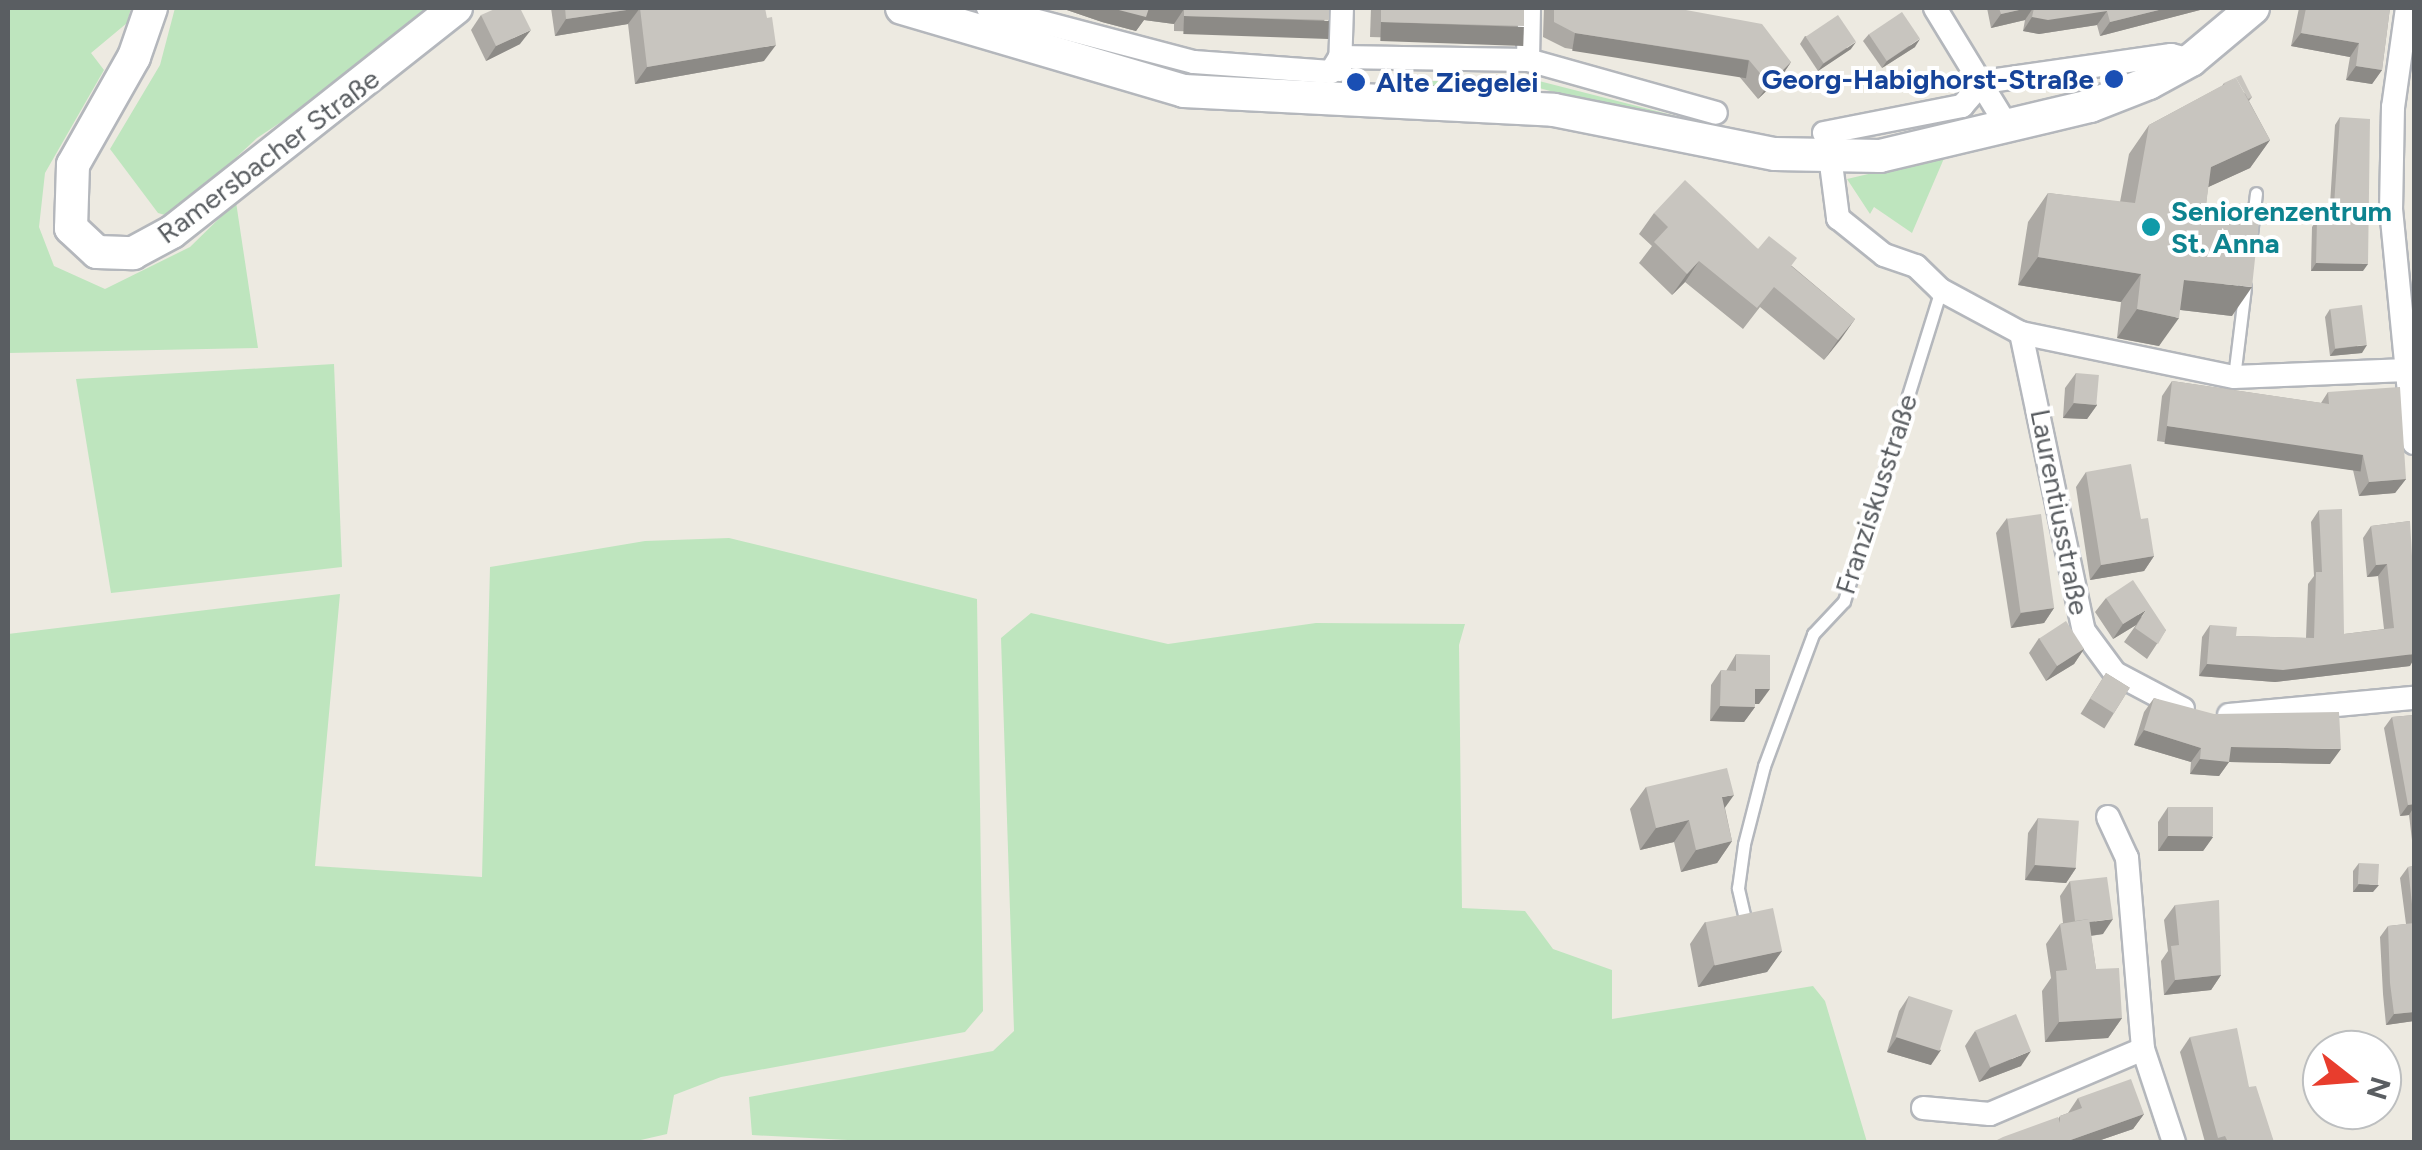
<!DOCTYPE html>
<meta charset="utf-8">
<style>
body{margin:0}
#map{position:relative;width:2422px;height:1150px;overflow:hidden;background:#edeae1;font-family:Figtree,sans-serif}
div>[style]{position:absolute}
.green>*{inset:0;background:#bee5be}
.roads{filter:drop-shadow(2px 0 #b4b7bc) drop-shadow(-2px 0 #b4b7bc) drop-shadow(0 2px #b4b7bc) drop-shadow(0 -2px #b4b7bc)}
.lane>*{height:11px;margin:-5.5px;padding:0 5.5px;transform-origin:5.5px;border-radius:5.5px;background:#fff}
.street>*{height:22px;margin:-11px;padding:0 11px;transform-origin:11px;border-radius:11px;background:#fff}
.secondary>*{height:32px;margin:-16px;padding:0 16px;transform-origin:16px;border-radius:16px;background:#fff}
.wall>*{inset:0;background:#aca9a4;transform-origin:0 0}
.shaded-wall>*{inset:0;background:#8c8a86;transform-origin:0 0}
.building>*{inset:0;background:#c8c5bf;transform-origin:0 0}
.dots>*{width:28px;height:28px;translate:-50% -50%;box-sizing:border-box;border:5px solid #fff;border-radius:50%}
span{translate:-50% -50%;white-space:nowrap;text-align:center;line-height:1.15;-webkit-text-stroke:8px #fff;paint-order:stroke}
.transit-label{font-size:28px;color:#164399;font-weight:700}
.right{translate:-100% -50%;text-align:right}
.left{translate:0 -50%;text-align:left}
.street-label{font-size:28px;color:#5a5e62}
.culture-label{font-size:28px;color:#0d838f;font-weight:700}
.frame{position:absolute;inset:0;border:10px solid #5a5e62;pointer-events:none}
.north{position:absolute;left:2302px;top:1030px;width:100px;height:100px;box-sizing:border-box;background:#fff;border:2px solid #bdbfc0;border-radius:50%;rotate:107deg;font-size:28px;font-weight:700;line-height:40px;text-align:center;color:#5a5e62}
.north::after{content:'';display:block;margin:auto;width:35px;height:45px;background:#e83d2d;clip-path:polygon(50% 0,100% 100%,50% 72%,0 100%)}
</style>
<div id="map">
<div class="green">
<div style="clip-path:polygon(8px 8px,131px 8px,127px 23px,91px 53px,104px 70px,45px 173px,39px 227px,54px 266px,105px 289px,190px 247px,236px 202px,258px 348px,8px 353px)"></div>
<div style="clip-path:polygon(175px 8px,426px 8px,367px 65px,257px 138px,172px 217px,158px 213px,110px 149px,160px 65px)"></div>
<div style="clip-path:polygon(1376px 81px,1539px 81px,1719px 127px,1683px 126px,1539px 88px,1376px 89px)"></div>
<div style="clip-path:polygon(1945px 156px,1912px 233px,1874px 207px,1870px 214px,1847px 179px)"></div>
<div style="clip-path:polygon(334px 364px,342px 567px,111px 593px,76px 379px)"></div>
<div style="clip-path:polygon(729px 538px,977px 599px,983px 1011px,965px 1032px,721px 1077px,674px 1095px,667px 1134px,632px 1142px,8px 1142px,8px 634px,340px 594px,315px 866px,482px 877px,490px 567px,645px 541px)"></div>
<div style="clip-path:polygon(1031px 613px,1168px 644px,1316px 623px,1465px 624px,1459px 645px,1462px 908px,1525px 911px,1553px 949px,1612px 970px,1612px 1019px,1813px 986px,1825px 1001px,1867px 1142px,886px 1142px,752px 1135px,749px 1097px,993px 1051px,1014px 1031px,1001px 638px)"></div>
</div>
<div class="roads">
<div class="lane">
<div style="left:2251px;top:234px;width:41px;rotate:-83deg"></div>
<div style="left:2234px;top:377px;width:91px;rotate:-83deg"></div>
<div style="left:1745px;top:919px;width:32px;rotate:-103deg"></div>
<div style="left:1738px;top:888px;width:44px;rotate:-82.2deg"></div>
<div style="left:1744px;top:844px;width:81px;rotate:-75.6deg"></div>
<div style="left:1764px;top:766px;width:141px;rotate:-69.6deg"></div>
<div style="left:1813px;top:634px;width:45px;rotate:-46.8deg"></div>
<div style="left:1844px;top:601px;width:326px;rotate:-72.7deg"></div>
</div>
<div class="street">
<div style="left:988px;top:8px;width:213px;rotate:14.7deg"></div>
<div style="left:1194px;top:62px;width:137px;rotate:4.2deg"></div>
<div style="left:1331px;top:72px;width:17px;rotate:-59deg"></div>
<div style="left:1935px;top:8px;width:138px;rotate:58.6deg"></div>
<div style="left:2407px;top:8px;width:100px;rotate:98deg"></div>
<div style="left:2393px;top:107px;width:102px;rotate:91.1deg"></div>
<div style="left:2391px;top:209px;width:235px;rotate:84.4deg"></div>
<div style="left:1340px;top:57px;width:188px;rotate:0.9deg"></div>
<div style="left:1528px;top:60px;width:52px;rotate:-88.9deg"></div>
<div style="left:1528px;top:60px;width:195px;rotate:15.7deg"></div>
<div style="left:1340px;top:70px;width:62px;rotate:-88.2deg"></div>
<div style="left:1824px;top:133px;width:141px;rotate:-11.1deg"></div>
<div style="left:1962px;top:106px;width:32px;rotate:-49deg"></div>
<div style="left:1983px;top:82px;width:190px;rotate:-8.2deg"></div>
<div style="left:2171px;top:55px;width:21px;rotate:14deg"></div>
<div style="left:1830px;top:156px;width:63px;rotate:82.6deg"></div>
<div style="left:1838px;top:218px;width:59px;rotate:38.8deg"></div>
<div style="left:1884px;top:255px;width:34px;rotate:19deg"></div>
<div style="left:1916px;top:266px;width:35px;rotate:44deg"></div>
<div style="left:1941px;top:290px;width:91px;rotate:28.3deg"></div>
<div style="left:2021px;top:333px;width:217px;rotate:11.7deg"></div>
<div style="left:2234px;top:377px;width:173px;rotate:-2.3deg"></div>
<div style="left:2021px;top:333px;width:305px;rotate:78.1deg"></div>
<div style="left:2084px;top:631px;width:52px;rotate:53.6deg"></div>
<div style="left:2115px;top:673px;width:77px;rotate:27.9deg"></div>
<div style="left:2229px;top:715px;width:186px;rotate:-5.3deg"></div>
<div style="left:2108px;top:817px;width:45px;rotate:65.1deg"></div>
<div style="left:2127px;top:858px;width:192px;rotate:85.2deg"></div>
<div style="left:2143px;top:1049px;width:98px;rotate:71.6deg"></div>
<div style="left:1923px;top:1108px;width:67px;rotate:5.1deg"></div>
<div style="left:1990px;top:1114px;width:166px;rotate:-23deg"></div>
</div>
<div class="secondary">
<div style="left:151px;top:8px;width:52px;rotate:109.1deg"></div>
<div style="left:134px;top:57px;width:124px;rotate:119.5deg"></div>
<div style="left:73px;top:165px;width:63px;rotate:91.8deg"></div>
<div style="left:71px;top:228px;width:35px;rotate:43deg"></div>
<div style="left:97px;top:252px;width:36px;rotate:2deg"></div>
<div style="left:133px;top:253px;width:44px;rotate:-28.3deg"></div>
<div style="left:172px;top:232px;width:362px;rotate:-38.3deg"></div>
<div style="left:902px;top:8px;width:294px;rotate:16.4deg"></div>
<div style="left:1184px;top:91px;width:370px;rotate:2.9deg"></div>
<div style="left:1554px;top:110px;width:225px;rotate:11.3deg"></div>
<div style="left:1775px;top:154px;width:105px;rotate:1.1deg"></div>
<div style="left:1880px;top:156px;width:216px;rotate:-13.4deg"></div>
<div style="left:2090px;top:106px;width:63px;rotate:-21.3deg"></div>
<div style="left:2149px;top:83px;width:48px;rotate:-28.7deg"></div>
<div style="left:2191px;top:60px;width:81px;rotate:-40deg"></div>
</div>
</div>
<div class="wall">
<div style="clip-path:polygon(551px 8px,765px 8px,764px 61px,635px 84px,628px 24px,555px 36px)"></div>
<div style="clip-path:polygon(1061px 8px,1329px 8px,1319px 35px,1174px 31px,1174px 24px,1144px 20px,1136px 31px,1102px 22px)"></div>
<div style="clip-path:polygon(1371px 8px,1524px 8px,1513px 41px,1370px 37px)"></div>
<div style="clip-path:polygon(1544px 8px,1675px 8px,1791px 62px,1781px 77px,1758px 99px,1738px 75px,1565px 48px,1543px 37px)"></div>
<div style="clip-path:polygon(1987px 8px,2202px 8px,2200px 10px,2100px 36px,2097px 25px,2039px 34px,2023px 31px,2025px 20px,1991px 28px)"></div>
<div style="clip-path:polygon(2299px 8px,2390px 8px,2382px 70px,2372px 84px,2346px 80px,2350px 57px,2291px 46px)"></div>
<div style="clip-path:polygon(481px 15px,520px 44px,486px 61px,471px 30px)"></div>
<div style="clip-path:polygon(1869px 34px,1915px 47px,1882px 68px,1863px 41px)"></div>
<div style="clip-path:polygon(1805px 36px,1851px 49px,1818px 71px,1800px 44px)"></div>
<div style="clip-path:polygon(2224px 83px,2252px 97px,2249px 101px,2270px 140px,2250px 168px,2208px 187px,2205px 213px,2232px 316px,2180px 310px,2159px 346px,2117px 338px,2121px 302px,2018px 285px,2028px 222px,2048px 193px,2120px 202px,2129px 154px,2149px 125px,2222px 86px)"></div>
<div style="clip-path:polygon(2340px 117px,2363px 271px,2311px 271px,2312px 227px,2317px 220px,2329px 220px,2335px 125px)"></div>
<div style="clip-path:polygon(1654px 213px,1758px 249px,1792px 266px,1855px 319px,1824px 360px,1760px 307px,1743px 329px,1685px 282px,1672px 295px,1639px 263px,1652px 246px,1639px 234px)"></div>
<div style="clip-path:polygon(2330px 309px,2362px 353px,2330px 356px,2325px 317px)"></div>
<div style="clip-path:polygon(2076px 373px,2097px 405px,2087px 419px,2063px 418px,2065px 388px)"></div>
<div style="clip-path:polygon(2172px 381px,2321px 403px,2328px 392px,2406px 479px,2395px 493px,2359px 496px,2353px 470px,2157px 441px,2162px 396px)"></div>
<div style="clip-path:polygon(2086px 472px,2141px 519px,2154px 556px,2144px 571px,2090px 580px,2076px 487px)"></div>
<div style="clip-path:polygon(2319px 510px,2344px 634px,2384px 629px,2378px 576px,2367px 577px,2363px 538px,2371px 526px,2410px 521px,2410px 666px,2275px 682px,2199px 676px,2202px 637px,2210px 625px,2236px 636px,2306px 638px,2308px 584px,2314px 576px,2311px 522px)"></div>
<div style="clip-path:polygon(2007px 518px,2054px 608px,2044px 623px,2011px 628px,1996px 533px)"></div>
<div style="clip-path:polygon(2106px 598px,2166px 630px,2147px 659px,2124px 642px,2136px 625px,2113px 639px,2095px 612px)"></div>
<div style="clip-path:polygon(2039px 638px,2084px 649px,2074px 664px,2046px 681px,2029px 653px)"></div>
<div style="clip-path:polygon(1736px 654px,1759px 704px,1755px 704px,1755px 707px,1744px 722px,1710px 721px,1711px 685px,1721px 670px,1726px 671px)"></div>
<div style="left:2106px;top:673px;width:28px;height:48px;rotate:32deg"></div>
<div style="clip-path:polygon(2154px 698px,2330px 764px,2229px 762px,2219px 776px,2190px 774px,2191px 762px,2134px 745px,2144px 712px)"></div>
<div style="clip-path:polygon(2414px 715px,2414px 857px,2409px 815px,2400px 816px,2384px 728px,2392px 717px)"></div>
<div style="clip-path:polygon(1646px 787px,1725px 808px,1732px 841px,1717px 863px,1681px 872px,1674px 842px,1640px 850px,1630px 809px)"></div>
<div style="clip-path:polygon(2168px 807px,2213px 837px,2203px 851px,2158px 851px,2158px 822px)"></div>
<div style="clip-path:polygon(2038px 818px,2076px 868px,2066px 883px,2025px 880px,2028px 833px)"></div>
<div style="clip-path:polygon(2359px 863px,2373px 892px,2353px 892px,2353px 871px)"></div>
<div style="clip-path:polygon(2414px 866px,2414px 1021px,2386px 1025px,2383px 994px,2380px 937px,2388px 926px,2406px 924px,2400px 878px,2408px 867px)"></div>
<div style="clip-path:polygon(2070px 881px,2103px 934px,2091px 936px,2096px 969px,2122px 1018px,2108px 1038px,2045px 1042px,2042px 991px,2051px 978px,2046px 944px,2060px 924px,2063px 923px,2060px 896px)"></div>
<div style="clip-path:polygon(2175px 905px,2221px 975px,2211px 990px,2164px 995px,2161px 961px,2168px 951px,2164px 920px)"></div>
<div style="clip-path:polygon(1705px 922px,1782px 951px,1767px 972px,1698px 987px,1690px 944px)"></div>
<div style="clip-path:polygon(1909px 996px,1931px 1065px,1887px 1052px,1899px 1011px)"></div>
<div style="clip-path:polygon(1975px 1031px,2021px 1066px,1979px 1082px,1965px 1046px)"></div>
<div style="clip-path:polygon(2190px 1037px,2249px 1087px,2274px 1142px,2205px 1142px,2180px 1052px)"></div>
<div style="clip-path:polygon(2078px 1098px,2144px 1114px,2133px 1129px,2095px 1142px,1993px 1142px,2058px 1119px,2060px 1116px,2068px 1113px)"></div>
</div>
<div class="shaded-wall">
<div style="clip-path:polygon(640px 8px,628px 24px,555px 36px,566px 19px)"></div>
<div style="clip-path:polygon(1061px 8px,1170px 8px,1184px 9px,1174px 24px,1144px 20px,1136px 31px,1102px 22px)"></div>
<div style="clip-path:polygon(2028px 8px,2033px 8px,2025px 20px,1991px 28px,2001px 14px)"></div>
<div style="clip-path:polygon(2167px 8px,2202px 8px,2200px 10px,2100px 36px,2110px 22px)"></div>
<div style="clip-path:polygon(2107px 11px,2097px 25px,2039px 34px,2023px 31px,2032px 17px)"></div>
<div style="left:1184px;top:16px;width:145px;height:18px;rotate:2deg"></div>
<div style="left:1381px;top:22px;width:143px;height:19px;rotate:2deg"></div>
<div style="clip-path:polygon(531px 30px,520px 44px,486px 61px,496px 46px)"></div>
<div style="left:1575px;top:33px;width:176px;height:18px;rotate:9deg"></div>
<div style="clip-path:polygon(2301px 33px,2359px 43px,2350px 57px,2291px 46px)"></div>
<div style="clip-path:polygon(1920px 39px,1915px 47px,1882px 68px,1887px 61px)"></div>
<div style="clip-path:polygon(1856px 42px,1851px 49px,1818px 71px,1823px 64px)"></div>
<div style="clip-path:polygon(776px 45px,764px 61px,635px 84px,647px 67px)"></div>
<div style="clip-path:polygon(1791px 62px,1781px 77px,1758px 99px,1769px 84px)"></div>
<div style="clip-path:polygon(2356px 66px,2382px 70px,2372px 84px,2346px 80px)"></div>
<div style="clip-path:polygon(2270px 140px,2250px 168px,2191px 195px,2211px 167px)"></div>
<div style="clip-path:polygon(2038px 257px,2141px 274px,2121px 302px,2018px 285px)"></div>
<div style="clip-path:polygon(1699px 261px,1685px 282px,1672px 295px,1687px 274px)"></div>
<div style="clip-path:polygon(2316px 263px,2368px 264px,2363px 271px,2311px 271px)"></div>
<div style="clip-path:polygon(2184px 280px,2252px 287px,2232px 316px,2164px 308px)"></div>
<div style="clip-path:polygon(2137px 309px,2179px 318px,2159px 346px,2117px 338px)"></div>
<div style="clip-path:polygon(1855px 319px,1841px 339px,1824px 360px,1838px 340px)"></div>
<div style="clip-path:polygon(2367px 345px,2362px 353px,2330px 356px,2335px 349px)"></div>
<div style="clip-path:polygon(2074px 403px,2097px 405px,2087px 419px,2063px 418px)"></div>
<div style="left:2167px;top:426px;width:198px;height:18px;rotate:8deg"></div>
<div style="clip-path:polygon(2406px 479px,2395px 493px,2359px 496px,2369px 482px)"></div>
<div style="clip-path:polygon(2154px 556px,2144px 571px,2090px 580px,2101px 565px)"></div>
<div style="clip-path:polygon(2387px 564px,2378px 576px,2367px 577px,2376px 565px)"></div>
<div style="clip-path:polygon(2054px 608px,2044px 623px,2011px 628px,2021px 613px)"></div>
<div style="clip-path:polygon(2146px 610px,2136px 625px,2113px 639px,2123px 624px)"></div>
<div style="clip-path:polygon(2084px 649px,2074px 664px,2046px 681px,2057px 666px)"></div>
<div style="clip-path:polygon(2414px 654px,2414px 659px,2410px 666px,2275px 682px,2199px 676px,2207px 664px)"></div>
<div style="clip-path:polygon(1755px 689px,1770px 689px,1759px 704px,1745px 704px)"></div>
<div style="clip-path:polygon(1720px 706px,1755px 707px,1744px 722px,1710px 721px)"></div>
<div style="clip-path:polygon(2144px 730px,2201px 748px,2191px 762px,2134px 745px)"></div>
<div style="clip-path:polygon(2231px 747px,2341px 749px,2330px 764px,2229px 762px,2219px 776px,2190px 774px,2200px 759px)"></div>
<div style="clip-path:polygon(1734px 795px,1719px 816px,1722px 797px)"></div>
<div style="clip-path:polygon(2414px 804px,2414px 807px,2409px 815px,2400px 816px,2408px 805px)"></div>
<div style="clip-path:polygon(1689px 820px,1674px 842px,1640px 850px,1656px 828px)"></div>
<div style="clip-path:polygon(2168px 836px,2213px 837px,2203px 851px,2158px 851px)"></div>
<div style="clip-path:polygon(1732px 841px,1717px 863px,1681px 872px,1696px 850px)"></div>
<div style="clip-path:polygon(2035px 865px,2076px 868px,2066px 883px,2025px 880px)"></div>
<div style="clip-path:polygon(2359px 884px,2379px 885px,2373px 892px,2353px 892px)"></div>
<div style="clip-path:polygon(2113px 919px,2103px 934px,2065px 939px,2076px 924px)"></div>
<div style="clip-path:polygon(1782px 951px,1767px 972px,1698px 987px,1714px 965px)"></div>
<div style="clip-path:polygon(2221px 975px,2211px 990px,2164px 995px,2175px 980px)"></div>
<div style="clip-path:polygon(2414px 1012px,2414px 1021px,2386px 1025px,2394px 1014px)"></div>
<div style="clip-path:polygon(2122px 1018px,2108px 1038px,2045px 1042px,2059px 1022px)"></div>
<div style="clip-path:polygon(1897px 1037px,1941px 1050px,1931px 1065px,1887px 1052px)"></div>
<div style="clip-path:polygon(2031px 1051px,2021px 1066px,1979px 1082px,1990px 1068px)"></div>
<div style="clip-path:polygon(2144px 1114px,2133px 1129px,2095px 1142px,2065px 1142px)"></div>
</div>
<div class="building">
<div style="clip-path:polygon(497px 8px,520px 8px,531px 30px,496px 46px,481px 15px)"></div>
<div style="clip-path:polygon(565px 8px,765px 8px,767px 18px,772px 17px,776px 45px,647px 67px,640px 8px,566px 19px)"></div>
<div style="clip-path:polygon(1111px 8px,1149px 8px,1146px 17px)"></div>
<div style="clip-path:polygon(1170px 8px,1329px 8px,1329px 20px,1184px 16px,1184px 9px)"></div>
<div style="clip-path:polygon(1381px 8px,1524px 8px,1524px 26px,1381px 22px)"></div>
<div style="clip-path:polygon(1554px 8px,1675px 8px,1762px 24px,1791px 62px,1769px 84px,1749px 60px,1575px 33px,1554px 22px)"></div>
<div style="clip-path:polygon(1999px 8px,2028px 8px,2001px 14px)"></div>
<div style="clip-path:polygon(2034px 8px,2167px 8px,2110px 22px,2107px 11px,2048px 20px,2032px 17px)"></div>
<div style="clip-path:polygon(2306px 8px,2390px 8px,2382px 70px,2356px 66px,2359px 43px,2301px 33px)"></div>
<div style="left:1902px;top:12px;width:32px;height:40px;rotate:56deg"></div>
<div style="left:1838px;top:15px;width:32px;height:39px;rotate:56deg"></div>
<div style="clip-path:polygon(2241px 75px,2252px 97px,2248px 99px,2236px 78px,2225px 85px,2224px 83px)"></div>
<div style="clip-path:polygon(2236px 78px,2270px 140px,2211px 167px,2205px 213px,2259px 221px,2252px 287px,2184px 280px,2179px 318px,2137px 309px,2141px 274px,2038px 257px,2048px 193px,2135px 203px,2149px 125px)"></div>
<div style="clip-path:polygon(2340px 117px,2370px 119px,2368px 264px,2316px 263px,2317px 220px,2333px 220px)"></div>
<div style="clip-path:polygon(1685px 180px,1758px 249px,1769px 236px,1797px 258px,1791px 266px,1855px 319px,1838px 340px,1774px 287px,1757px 308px,1699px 261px,1687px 274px,1654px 242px,1668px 227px,1654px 213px)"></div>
<div style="left:2362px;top:305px;width:40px;height:32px;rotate:83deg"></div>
<div style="left:2076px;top:373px;width:23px;height:30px;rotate:5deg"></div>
<div style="clip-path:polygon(2172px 381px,2329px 404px,2328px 392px,2400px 387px,2406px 479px,2369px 482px,2363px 455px,2167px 426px)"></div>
<div style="clip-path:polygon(2131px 464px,2141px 519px,2148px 518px,2154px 556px,2101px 565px,2086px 472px)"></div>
<div style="clip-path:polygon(2342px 509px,2344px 634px,2394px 628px,2387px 564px,2376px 565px,2371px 526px,2410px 521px,2414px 591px,2414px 654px,2283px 670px,2207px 664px,2210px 625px,2237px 627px,2236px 636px,2314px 638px,2316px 572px,2322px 572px,2319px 510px)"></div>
<div style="left:2041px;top:514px;width:95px;height:34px;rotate:82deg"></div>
<div style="clip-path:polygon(2133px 580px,2166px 630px,2158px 644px,2135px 628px,2146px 610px,2123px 624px,2106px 598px)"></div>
<div style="left:2066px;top:621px;width:33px;height:32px;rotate:57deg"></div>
<div style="clip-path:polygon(1736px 654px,1770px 655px,1770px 689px,1755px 689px,1755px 707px,1720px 706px,1721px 670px,1736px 671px)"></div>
<div style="left:2106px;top:673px;width:28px;height:30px;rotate:32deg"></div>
<div style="clip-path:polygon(2154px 698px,2214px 714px,2339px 712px,2341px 749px,2231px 747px,2229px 762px,2200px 759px,2201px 748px,2144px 730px)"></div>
<div style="clip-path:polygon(2414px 715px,2414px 804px,2408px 805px,2392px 717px)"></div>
<div style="clip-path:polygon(1727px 768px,1734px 795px,1722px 797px,1732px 841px,1696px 850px,1689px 820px,1656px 828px,1646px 787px)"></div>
<div style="left:2168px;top:807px;width:45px;height:29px"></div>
<div style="left:2038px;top:818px;width:41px;height:47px;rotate:4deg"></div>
<div style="left:2359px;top:863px;width:20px;height:21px;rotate:3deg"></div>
<div style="clip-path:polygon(2414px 866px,2414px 1012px,2394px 1014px,2390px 983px,2388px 926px,2414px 923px,2408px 867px)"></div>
<div style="clip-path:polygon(2107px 877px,2113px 919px,2089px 922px,2089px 919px,2075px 921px,2070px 881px)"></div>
<div style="clip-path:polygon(2219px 900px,2221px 975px,2175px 980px,2171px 946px,2179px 945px,2175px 905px)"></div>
<div style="left:1773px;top:908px;width:44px;height:69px;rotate:78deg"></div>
<div style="clip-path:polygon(2089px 919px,2096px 969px,2119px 968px,2122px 1018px,2059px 1022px,2056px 971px,2067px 970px,2060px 924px)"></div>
<div style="left:1909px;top:996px;width:46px;height:43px;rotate:18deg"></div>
<div style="left:2016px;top:1014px;width:40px;height:44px;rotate:68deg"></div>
<div style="clip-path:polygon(2237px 1028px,2249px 1087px,2256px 1086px,2274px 1142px,2228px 1142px,2225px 1136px,2218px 1138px,2190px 1037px)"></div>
<div style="clip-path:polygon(2131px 1079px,2144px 1114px,2065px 1142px,1993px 1142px,2003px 1137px,2058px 1117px,2060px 1123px,2060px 1116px,2082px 1108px,2078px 1098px)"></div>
</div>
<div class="dots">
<div style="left:2114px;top:79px;background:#1a4fb4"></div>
<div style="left:1356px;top:82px;background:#1a4fb4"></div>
<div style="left:2151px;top:227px;background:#0f9aa8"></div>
</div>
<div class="transit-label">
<span class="right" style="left:2094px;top:79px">Georg-Habighorst-Straße</span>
<span class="left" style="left:1376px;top:82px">Alte Ziegelei</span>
</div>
<div class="street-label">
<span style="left:268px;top:156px;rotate:-37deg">Ramersbacher Straße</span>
<span style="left:1876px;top:494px;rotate:-72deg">Franziskusstraße</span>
<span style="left:2060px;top:512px;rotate:79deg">Laurentiusstraße</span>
</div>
<div class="culture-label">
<span class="left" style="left:2171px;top:227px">Seniorenzentrum<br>St. Anna</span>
</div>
<div class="frame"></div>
<div class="north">N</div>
</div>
